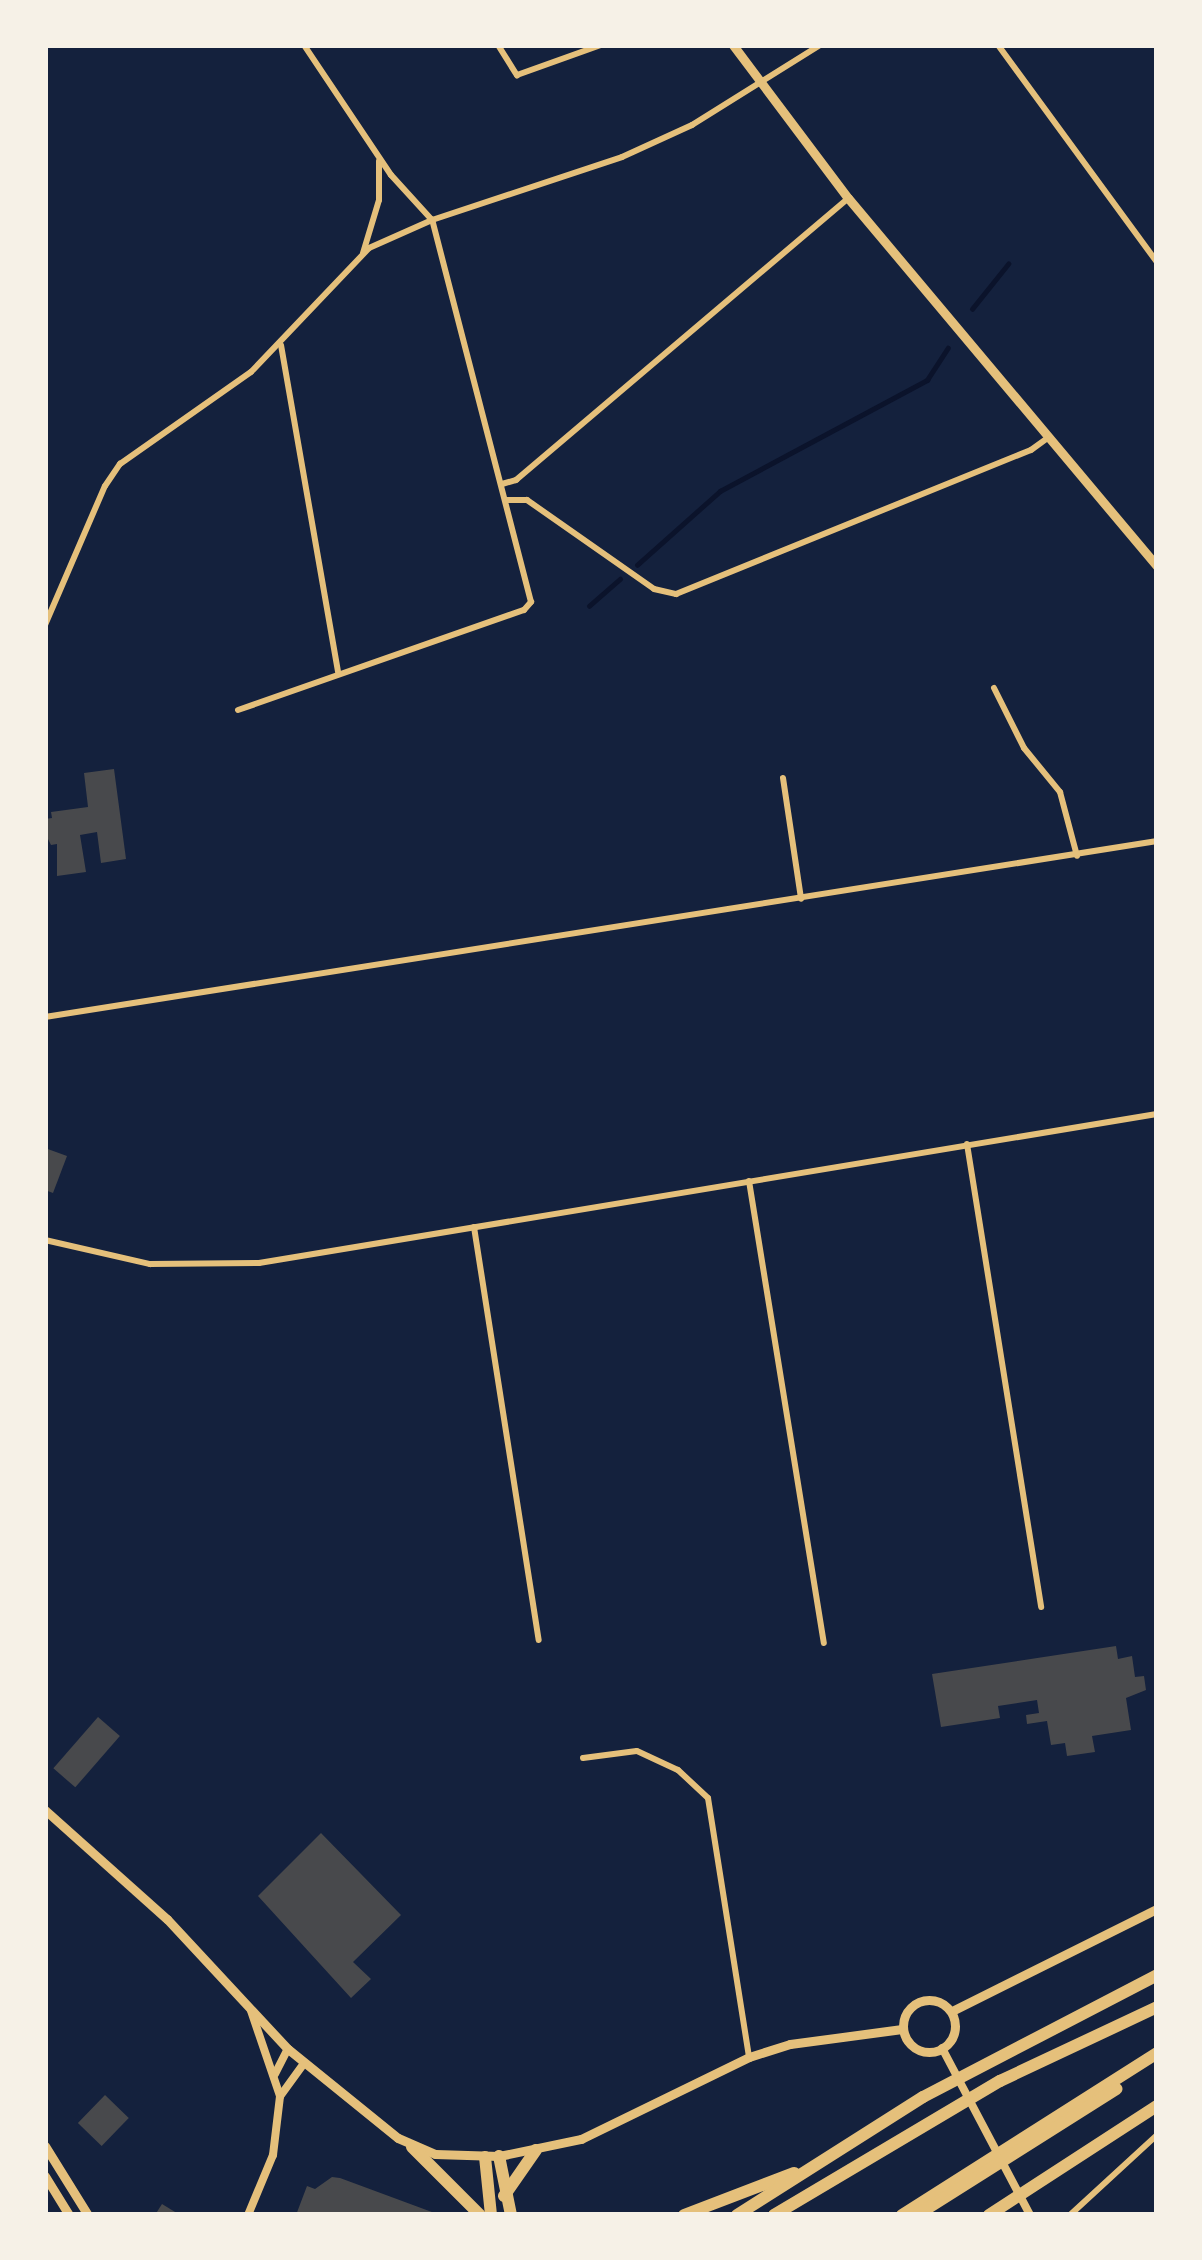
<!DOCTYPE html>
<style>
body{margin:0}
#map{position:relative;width:1202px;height:2260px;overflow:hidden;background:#14213d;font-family:"Public Sans",sans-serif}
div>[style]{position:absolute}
.stream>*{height:4.5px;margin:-2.25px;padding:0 2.25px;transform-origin:2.25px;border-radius:2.25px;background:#0b132b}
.building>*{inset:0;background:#48494c;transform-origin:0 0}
.minor>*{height:6px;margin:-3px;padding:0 3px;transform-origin:3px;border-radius:3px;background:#e5c07b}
.tertiary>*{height:8px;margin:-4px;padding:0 4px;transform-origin:4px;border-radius:4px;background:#e5c07b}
.secondary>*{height:9px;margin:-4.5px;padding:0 4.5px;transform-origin:4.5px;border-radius:4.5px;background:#e5c07b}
.secondary>.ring{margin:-4.5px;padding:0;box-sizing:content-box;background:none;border:9px solid #e5c07b;border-radius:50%}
.motorway>*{height:12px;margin:-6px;padding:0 6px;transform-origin:6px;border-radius:6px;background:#e5c07b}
span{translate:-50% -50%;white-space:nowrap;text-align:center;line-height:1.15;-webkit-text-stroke:9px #f6f1e7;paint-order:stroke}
.frame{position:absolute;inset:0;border:48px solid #f6f1e7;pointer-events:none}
</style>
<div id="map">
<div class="stream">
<div style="left:972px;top:309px;width:58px;rotate:-51.3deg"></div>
<div style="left:637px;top:565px;width:111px;rotate:-41.7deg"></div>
<div style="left:720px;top:491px;width:235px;rotate:-28.2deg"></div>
<div style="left:927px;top:380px;width:38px;rotate:-57deg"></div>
<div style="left:589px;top:606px;width:41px;rotate:-41.1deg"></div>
</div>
<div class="building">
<div style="clip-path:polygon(114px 769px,126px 859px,101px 863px,97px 832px,80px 835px,86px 872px,57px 876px,57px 844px,51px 845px,45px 833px,45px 819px,52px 818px,51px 812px,88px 807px,84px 773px)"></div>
<div style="clip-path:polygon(45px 1148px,67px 1156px,53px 1193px,45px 1190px)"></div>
<div style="clip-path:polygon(1116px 1646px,1118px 1659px,1132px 1656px,1135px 1677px,1144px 1676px,1146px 1690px,1126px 1698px,1131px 1730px,1092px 1736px,1095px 1752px,1067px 1756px,1065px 1743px,1051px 1745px,1047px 1721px,1027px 1724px,1026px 1715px,1039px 1713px,1037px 1700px,998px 1706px,1000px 1718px,941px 1727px,932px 1674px)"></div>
<div style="left:98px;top:1717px;width:29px;height:68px;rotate:41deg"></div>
<div style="clip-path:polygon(321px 1833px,401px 1915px,353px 1962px,371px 1979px,351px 1998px,258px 1896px)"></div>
<div style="left:105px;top:2095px;width:33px;height:39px;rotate:44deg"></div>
<div style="clip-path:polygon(332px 2177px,340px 2178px,440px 2215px,296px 2215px,307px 2186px,315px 2189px)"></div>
<div style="clip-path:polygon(162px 2204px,180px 2215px,155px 2215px)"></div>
</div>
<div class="minor">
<div style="left:498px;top:45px;width:36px;rotate:58deg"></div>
<div style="left:517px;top:75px;width:89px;rotate:-19.7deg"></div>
<div style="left:998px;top:45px;width:269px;rotate:53.8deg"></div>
<div style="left:363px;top:253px;width:55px;rotate:-73.2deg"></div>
<div style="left:379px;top:200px;width:39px;rotate:-90deg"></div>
<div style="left:281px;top:345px;width:332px;rotate:80.1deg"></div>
<div style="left:502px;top:484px;width:15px;rotate:-16deg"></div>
<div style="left:516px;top:480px;width:436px;rotate:-40.3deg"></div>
<div style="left:506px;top:500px;width:21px"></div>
<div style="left:527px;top:500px;width:155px;rotate:35deg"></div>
<div style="left:654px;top:589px;width:23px;rotate:13deg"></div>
<div style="left:676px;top:594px;width:383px;rotate:-22.1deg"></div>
<div style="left:1031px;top:450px;width:22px;rotate:-36deg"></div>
<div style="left:45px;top:625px;width:151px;rotate:-66.7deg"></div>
<div style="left:105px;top:486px;width:27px;rotate:-56deg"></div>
<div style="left:120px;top:464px;width:160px;rotate:-35.1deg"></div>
<div style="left:251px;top:372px;width:171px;rotate:-46.4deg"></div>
<div style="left:369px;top:248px;width:69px;rotate:-24deg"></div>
<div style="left:432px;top:220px;width:200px;rotate:-18.3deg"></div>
<div style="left:622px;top:157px;width:77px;rotate:-24.6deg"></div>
<div style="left:692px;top:125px;width:151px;rotate:-32deg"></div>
<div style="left:994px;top:688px;width:67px;rotate:63.4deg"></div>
<div style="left:1024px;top:748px;width:57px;rotate:50.7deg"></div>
<div style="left:1060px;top:792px;width:66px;rotate:75.1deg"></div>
<div style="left:238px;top:710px;width:303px;rotate:-19.3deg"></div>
<div style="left:524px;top:610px;width:11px;rotate:-49deg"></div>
<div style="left:531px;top:602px;width:395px;rotate:-104.5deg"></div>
<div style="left:432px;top:220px;width:61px;rotate:-132.3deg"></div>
<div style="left:391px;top:175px;width:156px;rotate:-123.8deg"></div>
<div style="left:783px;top:778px;width:122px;rotate:81.5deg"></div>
<div style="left:45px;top:1017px;width:1126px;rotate:-8.99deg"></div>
<div style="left:967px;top:1144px;width:469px;rotate:80.9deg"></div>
<div style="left:749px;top:1181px;width:468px;rotate:80.8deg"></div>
<div style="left:474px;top:1227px;width:418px;rotate:81.1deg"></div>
<div style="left:45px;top:1240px;width:108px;rotate:12.9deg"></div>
<div style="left:150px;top:1264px;width:109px;rotate:-0.5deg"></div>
<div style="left:259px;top:1263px;width:910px;rotate:-9.42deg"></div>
<div style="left:583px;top:1758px;width:54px;rotate:-7.4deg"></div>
<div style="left:637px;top:1751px;width:45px;rotate:24.9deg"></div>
<div style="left:678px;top:1770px;width:41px;rotate:43deg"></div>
<div style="left:708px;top:1798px;width:262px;rotate:81deg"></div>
<div style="left:1070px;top:2215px;width:118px;rotate:-42.6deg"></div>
</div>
<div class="tertiary">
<div style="left:942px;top:2048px;width:189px;rotate:62.2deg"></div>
<div style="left:275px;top:2074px;width:28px;rotate:-63deg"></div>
<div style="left:281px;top:2095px;width:39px;rotate:-54deg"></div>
<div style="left:248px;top:2215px;width:65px;rotate:-67.4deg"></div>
<div style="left:273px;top:2155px;width:59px;rotate:-83.2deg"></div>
<div style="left:280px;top:2096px;width:90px;rotate:-108.8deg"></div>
</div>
<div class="secondary">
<div style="left:733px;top:45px;width:191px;rotate:53.1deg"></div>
<div style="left:848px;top:198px;width:481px;rotate:50deg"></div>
<div style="left:45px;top:1810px;width:164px;rotate:41.8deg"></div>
<div style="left:167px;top:1919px;width:178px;rotate:47.1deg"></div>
<div style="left:288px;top:2049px;width:141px;rotate:39deg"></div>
<div style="left:398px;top:2138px;width:40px;rotate:23.4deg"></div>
<div style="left:435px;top:2154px;width:64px;rotate:1.8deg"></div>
<div style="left:499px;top:2156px;width:84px;rotate:-11.7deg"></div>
<div style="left:581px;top:2139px;width:187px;rotate:-26deg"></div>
<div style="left:749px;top:2057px;width:43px;rotate:-17.6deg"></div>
<div style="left:790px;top:2044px;width:113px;rotate:-7.6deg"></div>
<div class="ring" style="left:903px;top:2000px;width:43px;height:43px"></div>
<div style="left:952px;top:2011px;width:229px;rotate:-26.5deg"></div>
<div style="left:45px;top:2146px;width:81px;rotate:58.1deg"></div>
<div style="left:45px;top:2176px;width:46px;rotate:58.4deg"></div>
</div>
<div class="motorway">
<div style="left:412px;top:2147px;width:96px;rotate:45deg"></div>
<div style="left:499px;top:2156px;width:60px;rotate:78.5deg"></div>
<div style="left:485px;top:2157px;width:58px;rotate:84.1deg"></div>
<div style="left:504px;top:2196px;width:56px;rotate:-55.2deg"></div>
<div style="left:684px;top:2215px;width:118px;rotate:-20.9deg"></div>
<div style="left:737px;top:2215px;width:220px;rotate:-32.4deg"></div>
<div style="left:923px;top:2097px;width:264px;rotate:-27.5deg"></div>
<div style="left:774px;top:2215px;width:263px;rotate:-30.7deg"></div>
<div style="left:1000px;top:2081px;width:174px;rotate:-25.2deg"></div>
<div style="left:902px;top:2215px;width:302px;rotate:-32.4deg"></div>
<div style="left:917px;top:2215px;width:236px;rotate:-32.3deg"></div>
<div style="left:989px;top:2215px;width:200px;rotate:-33deg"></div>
</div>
<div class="frame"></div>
</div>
